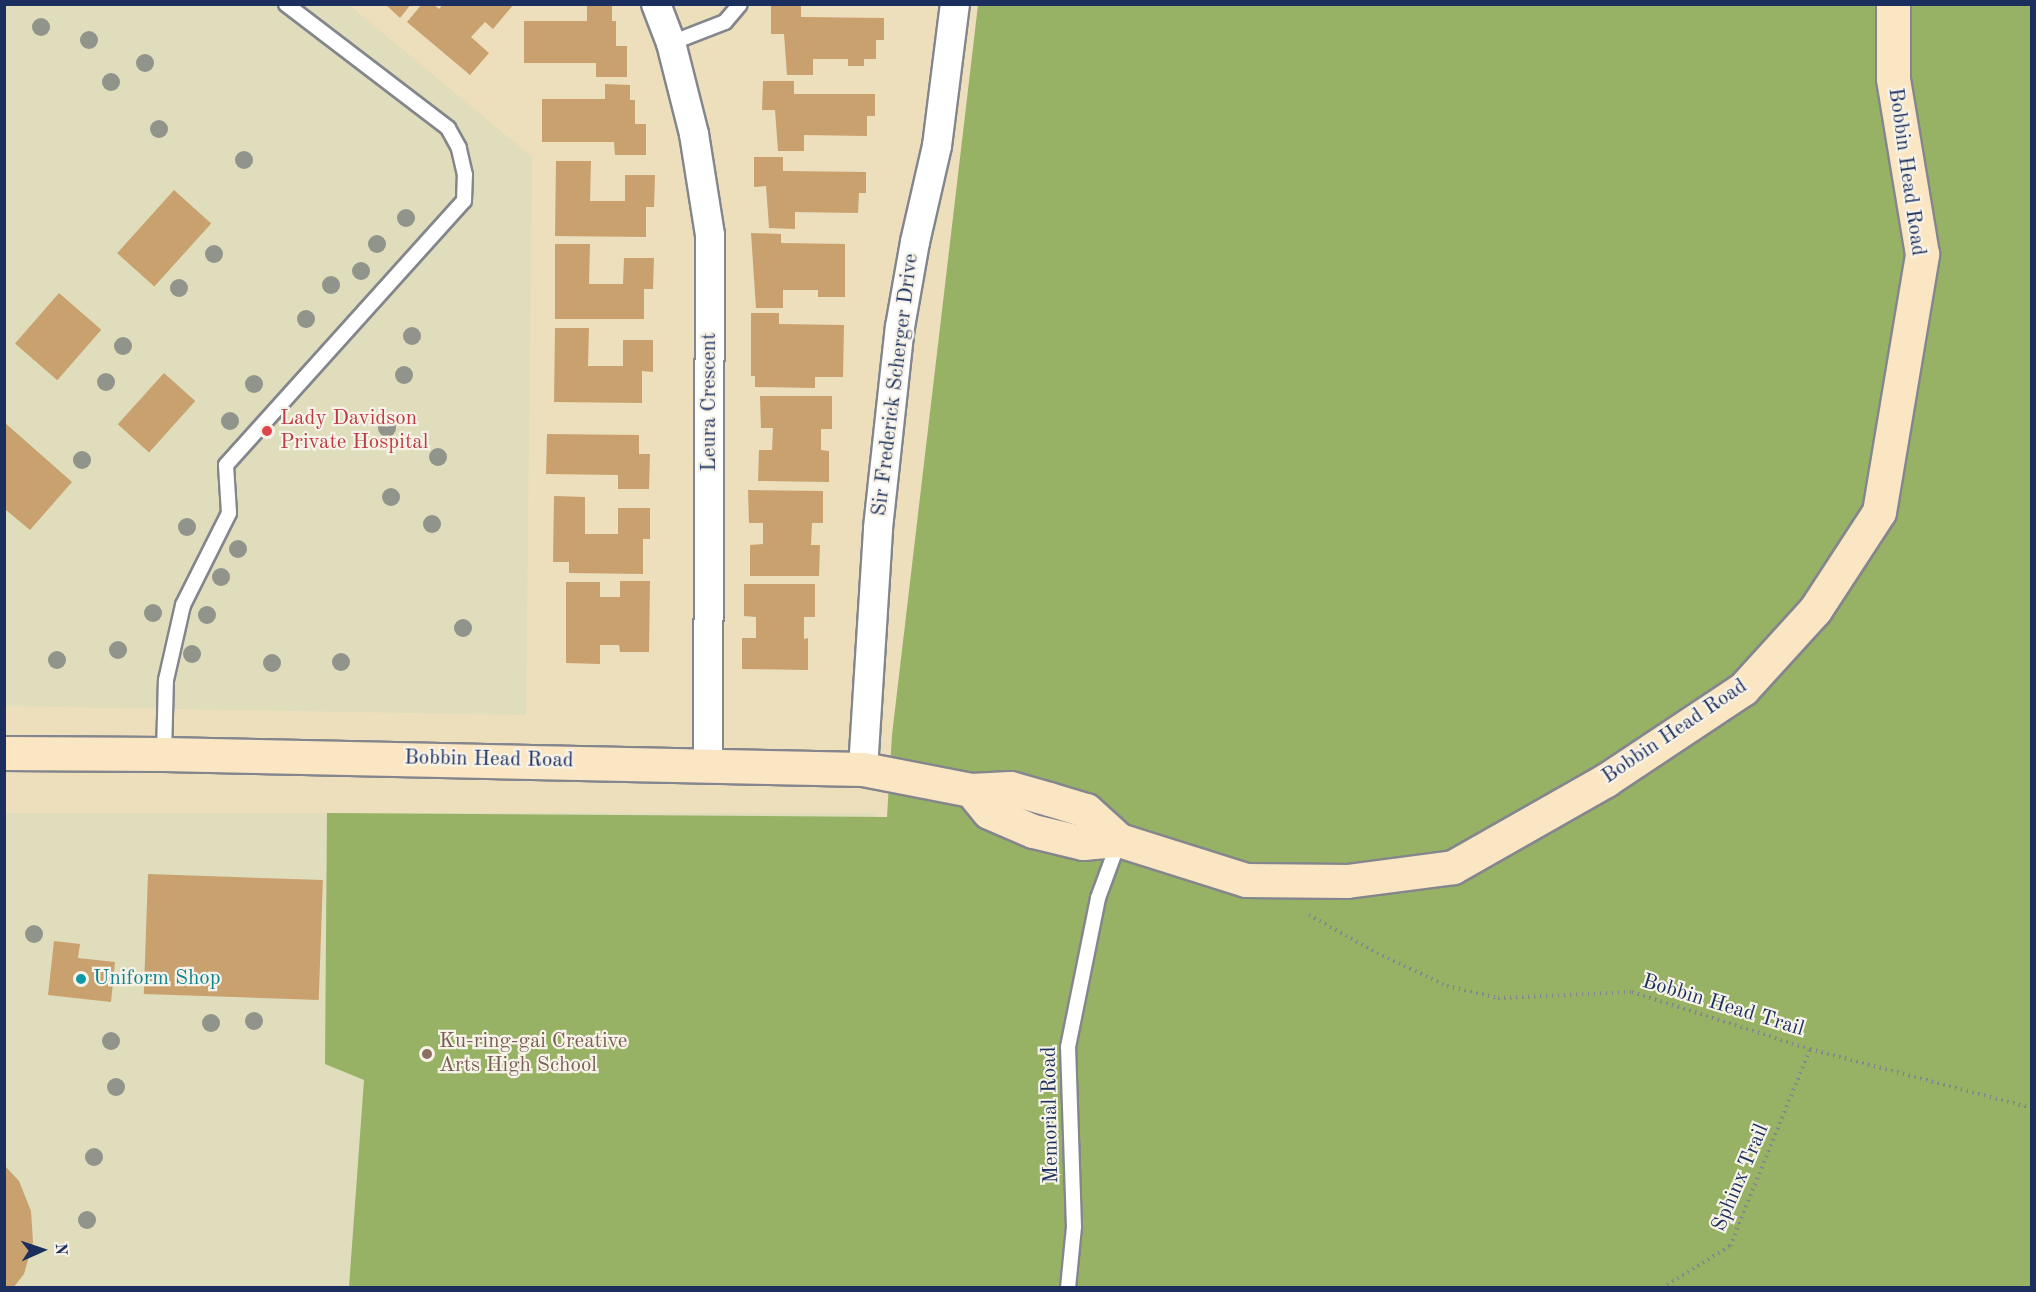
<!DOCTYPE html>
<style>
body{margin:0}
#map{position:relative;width:2036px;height:1292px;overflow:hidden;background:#eddebc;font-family:"Old Standard TT",serif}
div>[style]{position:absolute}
.built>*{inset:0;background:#dfddbb;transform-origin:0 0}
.forest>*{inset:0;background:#97b264}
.building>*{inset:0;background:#c9a16f;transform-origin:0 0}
.path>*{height:4px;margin-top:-2px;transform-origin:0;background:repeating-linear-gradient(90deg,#84868d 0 1.5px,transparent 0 6px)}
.roads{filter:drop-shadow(2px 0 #84868d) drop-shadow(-2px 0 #84868d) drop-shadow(0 2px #84868d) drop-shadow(0 -2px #84868d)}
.service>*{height:14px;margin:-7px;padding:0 7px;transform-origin:7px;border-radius:7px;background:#fff}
.minor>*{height:28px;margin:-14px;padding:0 14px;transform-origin:14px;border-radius:14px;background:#fff}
.secondary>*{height:33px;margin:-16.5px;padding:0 16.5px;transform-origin:16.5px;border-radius:16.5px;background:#fbe6c4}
.trees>*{width:18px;height:18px;margin:-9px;border-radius:50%;background:#90948b}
.dots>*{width:16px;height:16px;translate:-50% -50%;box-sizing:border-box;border:3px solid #f7f3e8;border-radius:50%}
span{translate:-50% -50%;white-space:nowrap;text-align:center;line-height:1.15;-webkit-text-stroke:4.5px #f7f3e8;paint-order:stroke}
.street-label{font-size:21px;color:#1b2f5e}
.health-label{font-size:21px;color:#be3a42}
.left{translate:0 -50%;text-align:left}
.culture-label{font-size:21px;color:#0d838f}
.education-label{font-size:21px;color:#785e54}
.frame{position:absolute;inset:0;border:6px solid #1b2f5e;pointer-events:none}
.north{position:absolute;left:12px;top:1220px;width:60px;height:60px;-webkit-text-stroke:4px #f7f3e8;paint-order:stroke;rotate:87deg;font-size:16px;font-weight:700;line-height:24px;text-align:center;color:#1b2f5e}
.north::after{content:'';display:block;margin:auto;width:21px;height:27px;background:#1b2f5e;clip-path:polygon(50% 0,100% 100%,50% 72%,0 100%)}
</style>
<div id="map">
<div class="built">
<div style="clip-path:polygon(5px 5px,349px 5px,532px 157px,526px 715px,5px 706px)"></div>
<div style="left:5px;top:813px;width:871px;height:475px"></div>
</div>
<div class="forest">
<div style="clip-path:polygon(978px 5px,2031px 5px,2031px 1287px,349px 1287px,364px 1080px,325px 1064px,327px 813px,887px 817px,892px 735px)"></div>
</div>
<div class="building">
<div style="clip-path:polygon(385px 4px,411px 4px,400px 18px)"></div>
<div style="clip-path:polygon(422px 4px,433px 4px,439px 9px,443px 4px,514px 4px,493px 29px,485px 22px,471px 37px,489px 53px,470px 75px,407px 22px)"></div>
<div style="clip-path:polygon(771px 4px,801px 4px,801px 17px,884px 18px,884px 40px,876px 40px,876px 59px,864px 59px,864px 66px,848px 66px,848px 59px,813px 59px,813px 75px,787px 75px,784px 34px,771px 34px)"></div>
<div style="clip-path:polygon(587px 6px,612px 6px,612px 21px,616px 21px,616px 46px,627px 46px,627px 77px,596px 77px,596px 63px,524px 63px,524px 21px,587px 21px)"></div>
<div style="clip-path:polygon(763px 81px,794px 81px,794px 94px,875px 94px,875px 116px,867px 116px,867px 136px,804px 135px,804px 151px,778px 151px,775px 110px,762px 110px)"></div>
<div style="clip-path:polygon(605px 84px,630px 85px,630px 100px,635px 100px,635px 124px,646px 124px,646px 155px,615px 155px,614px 142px,542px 142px,542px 99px,605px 99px)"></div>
<div style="clip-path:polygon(754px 157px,783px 157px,783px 171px,866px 172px,866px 193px,859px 193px,858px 213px,795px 212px,795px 229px,769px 228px,766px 186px,754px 187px)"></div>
<div style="clip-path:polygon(556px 161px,591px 161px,590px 201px,625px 201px,625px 175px,655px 175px,654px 207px,646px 207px,646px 237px,555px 236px)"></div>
<div style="left:174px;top:190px;width:50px;height:85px;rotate:42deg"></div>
<div style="clip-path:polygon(751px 233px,781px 234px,781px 243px,845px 244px,845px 297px,818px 297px,818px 290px,783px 290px,783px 308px,756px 308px)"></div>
<div style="clip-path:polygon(555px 244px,590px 244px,589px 284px,623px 284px,624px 258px,654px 258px,653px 289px,644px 289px,644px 319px,555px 319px)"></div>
<div style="left:59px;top:293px;width:56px;height:67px;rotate:41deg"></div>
<div style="clip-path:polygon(751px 313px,779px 313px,779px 324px,844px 325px,843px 377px,815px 377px,815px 388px,755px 387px,755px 376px,751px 376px)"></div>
<div style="clip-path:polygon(555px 328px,589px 328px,588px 366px,623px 366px,623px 340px,653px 340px,653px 372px,642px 371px,642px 403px,554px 402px)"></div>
<div style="left:164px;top:373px;width:42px;height:69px;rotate:42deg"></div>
<div style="clip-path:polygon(760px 396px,832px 396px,832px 429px,821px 429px,821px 450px,829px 451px,829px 482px,758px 481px,759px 450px,772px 450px,773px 428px,761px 428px)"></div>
<div style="clip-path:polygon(4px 422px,72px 482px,30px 530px,6px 510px,4px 512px)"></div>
<div style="clip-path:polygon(547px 434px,639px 435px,639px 454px,650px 454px,649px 489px,618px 489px,618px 475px,546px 474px)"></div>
<div style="clip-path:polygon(748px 490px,823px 491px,823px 523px,812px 523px,811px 545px,820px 545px,819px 576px,750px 576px,750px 545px,763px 544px,763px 523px,749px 523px)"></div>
<div style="clip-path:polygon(554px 496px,585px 497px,585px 534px,618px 534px,618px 508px,650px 508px,650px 539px,643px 539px,643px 574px,569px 573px,569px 562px,553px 562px)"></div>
<div style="clip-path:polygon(620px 581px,650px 581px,649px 652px,620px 652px,619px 645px,600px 645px,600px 664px,566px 663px,566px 582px,600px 582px,600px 597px,620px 597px)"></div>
<div style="clip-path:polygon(744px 584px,815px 584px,815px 617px,804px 617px,804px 639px,808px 638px,808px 670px,742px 669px,742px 638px,756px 638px,756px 617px,744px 616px)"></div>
<div style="left:148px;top:874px;width:175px;height:120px;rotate:2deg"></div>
<div style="clip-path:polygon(54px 941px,80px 944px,78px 958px,115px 962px,111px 1002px,48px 995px)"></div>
<div style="clip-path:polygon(4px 1165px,19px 1181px,31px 1211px,33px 1242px,24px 1274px,13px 1288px,4px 1288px)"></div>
</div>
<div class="path">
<div style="left:1309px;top:915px;width:78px;rotate:29.2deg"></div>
<div style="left:1377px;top:953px;width:77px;rotate:25.2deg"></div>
<div style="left:1447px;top:986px;width:52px;rotate:13.2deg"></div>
<div style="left:1498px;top:998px;width:134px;rotate:-2.6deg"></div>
<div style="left:1632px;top:992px;width:187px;rotate:17.8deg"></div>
<div style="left:1810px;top:1049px;width:230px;rotate:14.9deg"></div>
<div style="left:1662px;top:1288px;width:80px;rotate:-31.7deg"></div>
<div style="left:1730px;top:1246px;width:213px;rotate:-67.9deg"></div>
</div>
<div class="roads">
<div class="service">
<div style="left:671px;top:43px;width:58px;rotate:-21.3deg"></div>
<div style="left:725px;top:22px;width:23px;rotate:-50deg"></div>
<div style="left:164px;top:754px;width:74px;rotate:-88.5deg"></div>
<div style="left:166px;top:680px;width:77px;rotate:-77.2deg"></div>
<div style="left:183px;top:605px;width:103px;rotate:-63.4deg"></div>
<div style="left:229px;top:513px;width:48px;rotate:-93.6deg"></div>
<div style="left:226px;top:465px;width:355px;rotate:-48deg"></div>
<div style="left:464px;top:201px;width:26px;rotate:-88deg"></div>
<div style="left:465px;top:175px;width:28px;rotate:-103deg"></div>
<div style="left:459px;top:148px;width:23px;rotate:-119deg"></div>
<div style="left:448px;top:128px;width:204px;rotate:-142.6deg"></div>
<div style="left:1068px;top:1288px;width:61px;rotate:-84.4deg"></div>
<div style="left:1074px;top:1227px;width:180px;rotate:-91.9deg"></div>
<div style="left:1068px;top:1047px;width:152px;rotate:-78.6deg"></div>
<div style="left:1098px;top:898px;width:61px;rotate:-69.8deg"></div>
</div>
<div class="minor">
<div style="left:656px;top:4px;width:42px;rotate:69deg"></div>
<div style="left:671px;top:43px;width:94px;rotate:75.8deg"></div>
<div style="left:694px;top:134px;width:102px;rotate:81deg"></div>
<div style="left:710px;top:235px;width:530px;rotate:90.22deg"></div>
<div style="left:863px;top:769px;width:241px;rotate:-86.4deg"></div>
<div style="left:878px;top:528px;width:202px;rotate:-83.8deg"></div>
<div style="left:900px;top:327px;width:86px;rotate:-80deg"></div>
<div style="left:915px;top:242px;width:98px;rotate:-77.1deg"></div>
<div style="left:937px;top:146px;width:143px;rotate:-82.8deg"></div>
</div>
<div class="secondary">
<div style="left:4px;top:753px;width:160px;rotate:0.4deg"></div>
<div style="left:164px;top:754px;width:699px;rotate:1.23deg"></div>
<div style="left:863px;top:769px;width:110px;rotate:11deg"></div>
<div style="left:971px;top:790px;width:39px;rotate:-3deg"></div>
<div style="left:1010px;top:788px;width:41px;rotate:15.8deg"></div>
<div style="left:1049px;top:799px;width:39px;rotate:17deg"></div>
<div style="left:1086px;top:810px;width:45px;rotate:42.3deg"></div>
<div style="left:971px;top:790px;width:28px;rotate:51deg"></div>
<div style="left:989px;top:812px;width:48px;rotate:23.4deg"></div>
<div style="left:1033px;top:831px;width:51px;rotate:13.5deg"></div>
<div style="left:1083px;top:843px;width:36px;rotate:-5deg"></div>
<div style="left:1119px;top:840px;width:133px;rotate:17.5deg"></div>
<div style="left:1246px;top:880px;width:101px;rotate:0.6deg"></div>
<div style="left:1347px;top:881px;width:107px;rotate:-7.5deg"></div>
<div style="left:1453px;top:867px;width:176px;rotate:-29.6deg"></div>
<div style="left:1606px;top:780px;width:164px;rotate:-33.6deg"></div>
<div style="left:1743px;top:689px;width:107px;rotate:-47.7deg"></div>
<div style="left:1815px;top:610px;width:117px;rotate:-56.9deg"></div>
<div style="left:1879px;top:512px;width:262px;rotate:-80.5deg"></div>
<div style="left:1922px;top:254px;width:178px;rotate:-99.4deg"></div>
<div style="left:1893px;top:78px;width:74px;rotate:-90deg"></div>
</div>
</div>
<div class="trees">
<div style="left:41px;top:27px"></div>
<div style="left:89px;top:40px"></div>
<div style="left:145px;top:63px"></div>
<div style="left:111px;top:82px"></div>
<div style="left:159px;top:129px"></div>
<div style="left:244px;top:160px"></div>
<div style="left:406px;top:218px"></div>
<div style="left:377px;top:244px"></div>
<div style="left:214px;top:254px"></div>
<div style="left:361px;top:271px"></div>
<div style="left:331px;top:285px"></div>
<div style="left:179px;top:288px"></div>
<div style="left:306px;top:319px"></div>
<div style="left:412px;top:336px"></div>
<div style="left:123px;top:346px"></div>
<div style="left:404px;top:375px"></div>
<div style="left:106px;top:382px"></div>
<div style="left:254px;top:384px"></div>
<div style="left:230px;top:421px"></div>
<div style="left:387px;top:428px"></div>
<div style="left:438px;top:457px"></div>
<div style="left:82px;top:460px"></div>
<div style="left:391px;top:497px"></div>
<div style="left:432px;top:524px"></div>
<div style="left:187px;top:527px"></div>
<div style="left:238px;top:549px"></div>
<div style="left:221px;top:577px"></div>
<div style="left:153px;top:613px"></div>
<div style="left:207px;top:615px"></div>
<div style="left:463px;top:628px"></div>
<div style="left:118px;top:650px"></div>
<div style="left:192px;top:654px"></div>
<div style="left:57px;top:660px"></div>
<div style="left:341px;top:662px"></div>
<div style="left:272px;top:663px"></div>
<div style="left:34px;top:934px"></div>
<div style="left:254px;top:1021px"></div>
<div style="left:211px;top:1023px"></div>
<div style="left:111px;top:1041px"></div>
<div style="left:116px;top:1087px"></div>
<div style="left:94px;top:1157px"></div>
<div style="left:87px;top:1220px"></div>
</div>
<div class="dots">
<div style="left:267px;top:431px;background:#e0444e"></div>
<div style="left:81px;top:979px;background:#0f9aa8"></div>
<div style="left:427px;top:1054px;background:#8d6e63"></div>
</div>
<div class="street-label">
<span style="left:1906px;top:172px;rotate:82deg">Bobbin Head Road</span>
<span style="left:896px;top:385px;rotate:-83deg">Sir Frederick Scherger Drive</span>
<span style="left:710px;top:402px;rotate:-90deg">Leura Crescent</span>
<span style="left:1675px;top:732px;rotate:-34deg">Bobbin Head Road</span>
<span style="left:489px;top:760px;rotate:1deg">Bobbin Head Road</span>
<span style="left:1723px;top:1006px;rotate:17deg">Bobbin Head Trail</span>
<span style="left:1051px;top:1115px;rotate:-91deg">Memorial Road</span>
<span style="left:1741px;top:1178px;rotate:-67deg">Sphinx Trail</span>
</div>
<div class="health-label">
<span class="left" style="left:280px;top:431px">Lady Davidson<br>Private Hospital</span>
</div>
<div class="culture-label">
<span class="left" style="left:93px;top:979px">Uniform Shop</span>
</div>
<div class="education-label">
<span class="left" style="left:439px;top:1054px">Ku-ring-gai Creative<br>Arts High School</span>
</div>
<div class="frame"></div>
<div class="north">N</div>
</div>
